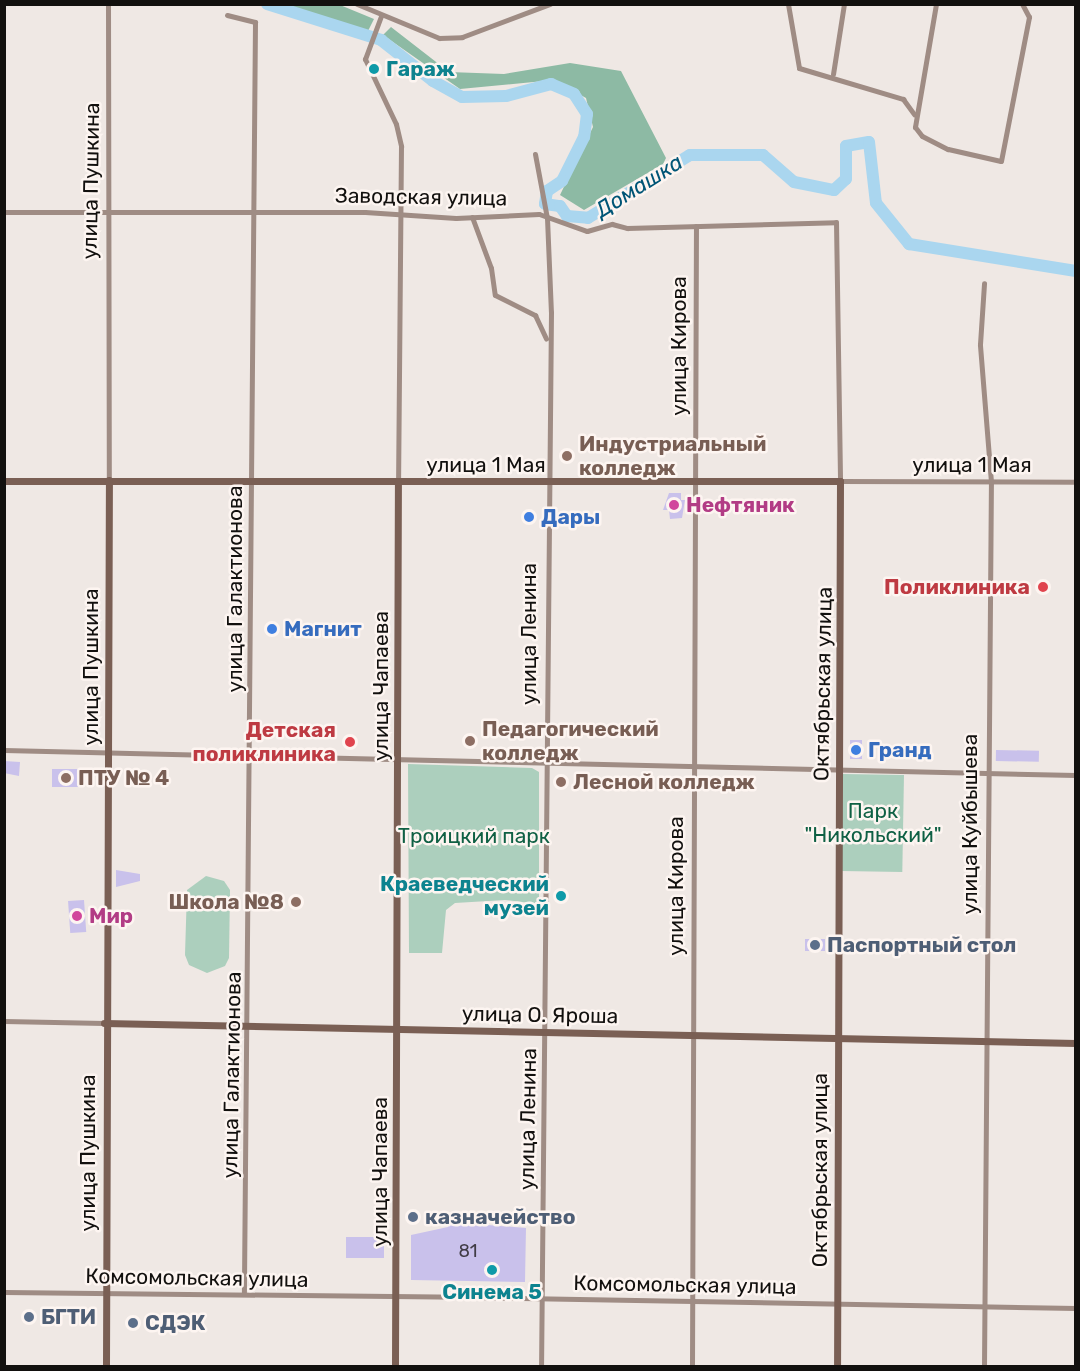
<!DOCTYPE html>
<meta charset="utf-8">
<style>
body{margin:0}
#map{position:relative;width:1080px;height:1371px;overflow:hidden;background:#efe8e4;font-family:Rubik,sans-serif}
div>[style]{position:absolute}
.green>*{inset:0;background:#accfbd;transform-origin:0 0}
.forest>*{inset:0;background:#8dbaa4}
.river>*{height:12px;margin:-6px;padding:0 6px;transform-origin:6px;border-radius:6px;background:#aad6ef}
.building>*{inset:0;background:#c9c1eb;transform-origin:0 0}
.street>*{height:5px;margin:-2.5px;padding:0 2.5px;transform-origin:2.5px;border-radius:2.5px;background:#9f8c84}
.secondary>*{height:7px;margin:-3.5px;padding:0 3.5px;transform-origin:3.5px;border-radius:3.5px;background:#7a5f54}
.dots>*{width:16px;height:16px;translate:-50% -50%;box-sizing:border-box;border:3px solid #fdf5f1;border-radius:50%}
span{translate:-50% -50%;white-space:nowrap;text-align:center;line-height:1.15;-webkit-text-stroke:5px #fdf5f1;paint-order:stroke}
.number-label{font-size:18px;color:#403c45}
.number-label span{-webkit-text-stroke-width:0}
.culture-label{font-size:21px;color:#0d838f;font-weight:700}
.left{translate:0 -50%;text-align:left}
.right{translate:-100% -50%;text-align:right}
.street-label{font-size:21px;color:#12100e}
.education-label{font-size:21px;color:#785e54;font-weight:700}
.hotel-label{font-size:21px;color:#b23c85;font-weight:700}
.shop-label{font-size:21px;color:#366cbe;font-weight:700}
.health-label{font-size:21px;color:#be3a42;font-weight:700}
.park-label{font-size:21px;color:#0f6044}
.service-label{font-size:21px;color:#4e5e75;font-weight:700}
.water-label{font-size:22px;color:#005576;font-style:italic}
.frame{position:absolute;inset:0;border:6px solid #12100e;pointer-events:none}
</style>
<div id="map">
<div class="green">
<div style="clip-path:polygon(408px 764px,532px 768px,539px 772px,539px 904px,505px 900px,455px 903px,446px 910px,442px 953px,409px 953px)"></div>
<div style="left:843px;top:774px;width:61px;height:97px;rotate:1deg"></div>
<div style="clip-path:polygon(206px 876px,224px 881px,230px 890px,229px 958px,225px 966px,207px 973px,189px 965px,185px 955px,187px 890px)"></div>
</div>
<div class="forest">
<div style="clip-path:polygon(284px 5px,340px 5px,374px 19px,368px 31px)"></div>
<div style="clip-path:polygon(391px 27px,449px 72px,504px 74px,570px 63px,621px 71px,666px 158px,663px 164px,584px 210px,560px 195px,593px 127px,586px 98px,554px 80px,460px 89px,383px 35px)"></div>
</div>
<div class="river">
<div style="left:267px;top:4px;width:120px;rotate:17.5deg"></div>
<div style="left:381px;top:40px;width:66px;rotate:38.3deg"></div>
<div style="left:433px;top:81px;width:33px;rotate:29deg"></div>
<div style="left:462px;top:97px;width:44px;rotate:-1.3deg"></div>
<div style="left:506px;top:96px;width:47px;rotate:-14.9deg"></div>
<div style="left:551px;top:84px;width:25px;rotate:23deg"></div>
<div style="left:574px;top:94px;width:24px;rotate:57deg"></div>
<div style="left:587px;top:114px;width:23px;rotate:97deg"></div>
<div style="left:584px;top:137px;width:49px;rotate:116.6deg"></div>
<div style="left:562px;top:181px;width:18px;rotate:146deg"></div>
<div style="left:547px;top:191px;width:13px;rotate:99deg"></div>
<div style="left:545px;top:204px;width:15px;rotate:8deg"></div>
<div style="left:560px;top:206px;width:12px;rotate:55deg"></div>
<div style="left:567px;top:216px;width:21px;rotate:5deg"></div>
<div style="left:588px;top:218px;width:120px;rotate:-31.7deg"></div>
<div style="left:690px;top:155px;width:73px"></div>
<div style="left:763px;top:155px;width:41px;rotate:41.1deg"></div>
<div style="left:794px;top:182px;width:41px;rotate:11.3deg"></div>
<div style="left:834px;top:190px;width:16px;rotate:-43deg"></div>
<div style="left:846px;top:179px;width:33px;rotate:-90deg"></div>
<div style="left:846px;top:146px;width:23px;rotate:-10deg"></div>
<div style="left:869px;top:142px;width:61px;rotate:83.5deg"></div>
<div style="left:876px;top:203px;width:53px;rotate:51.2deg"></div>
<div style="left:909px;top:244px;width:169px;rotate:9.2deg"></div>
</div>
<div class="building">
<div style="clip-path:polygon(669px 493px,681px 493px,681px 500px,685px 500px,682px 518px,670px 519px,669px 510px,663px 510px)"></div>
<div style="left:850px;top:740px;width:12px;height:19px"></div>
<div style="left:996px;top:750px;width:43px;height:11px;rotate:1deg"></div>
<div style="clip-path:polygon(4px 761px,20px 762px,19px 776px,4px 773px)"></div>
<div style="left:52px;top:769px;width:29px;height:18px"></div>
<div style="clip-path:polygon(116px 870px,140px 874px,140px 881px,116px 887px)"></div>
<div style="left:84px;top:900px;width:32px;height:16px;rotate:86deg"></div>
<div style="left:805px;top:939px;width:20px;height:12px"></div>
<div style="clip-path:polygon(448px 1222px,526px 1228px,525px 1282px,411px 1280px,411px 1235px,448px 1227px)"></div>
<div style="left:384px;top:1237px;width:21px;height:38px;rotate:90deg"></div>
</div>
<div class="street">
<div style="left:108px;top:4px;width:476px;rotate:89.9deg"></div>
<div style="left:357px;top:4px;width:89px;rotate:22.5deg"></div>
<div style="left:439px;top:38px;width:23px;rotate:-2deg"></div>
<div style="left:462px;top:37px;width:94px;rotate:-20.6deg"></div>
<div style="left:788px;top:4px;width:65px;rotate:80.2deg"></div>
<div style="left:799px;top:68px;width:109px;rotate:16.6deg"></div>
<div style="left:903px;top:99px;width:19px;rotate:54deg"></div>
<div style="left:936px;top:4px;width:125px;rotate:99.7deg"></div>
<div style="left:915px;top:127px;width:11px;rotate:52deg"></div>
<div style="left:922px;top:136px;width:29px;rotate:27deg"></div>
<div style="left:948px;top:149px;width:54px;rotate:12.8deg"></div>
<div style="left:1001px;top:161px;width:147px;rotate:-79deg"></div>
<div style="left:1029px;top:17px;width:15px;rotate:-118deg"></div>
<div style="left:227px;top:15px;width:29px;rotate:14deg"></div>
<div style="left:255px;top:22px;width:1272px;rotate:90.5deg"></div>
<div style="left:381px;top:16px;width:46px;rotate:110.4deg"></div>
<div style="left:365px;top:59px;width:72px;rotate:64.5deg"></div>
<div style="left:396px;top:124px;width:23px;rotate:77deg"></div>
<div style="left:401px;top:146px;width:335px;rotate:90.5deg"></div>
<div style="left:833px;top:74px;width:71px;rotate:-81.1deg"></div>
<div style="left:535px;top:154px;width:65px;rotate:79.4deg"></div>
<div style="left:547px;top:218px;width:94px;rotate:87.6deg"></div>
<div style="left:551px;top:312px;width:1054px;rotate:90.54deg"></div>
<div style="left:4px;top:212px;width:361px"></div>
<div style="left:365px;top:212px;width:91px;rotate:3.8deg"></div>
<div style="left:456px;top:218px;width:83px;rotate:-2.8deg"></div>
<div style="left:539px;top:214px;width:51px;rotate:19.5deg"></div>
<div style="left:587px;top:231px;width:26px;rotate:-16deg"></div>
<div style="left:612px;top:224px;width:16px;rotate:15deg"></div>
<div style="left:627px;top:228px;width:209px;rotate:-1.6deg"></div>
<div style="left:836px;top:222px;width:259px;rotate:89.1deg"></div>
<div style="left:840px;top:481px;width:236px;rotate:0.2deg"></div>
<div style="left:472px;top:217px;width:54px;rotate:69.6deg"></div>
<div style="left:491px;top:268px;width:27px;rotate:82deg"></div>
<div style="left:495px;top:295px;width:45px;rotate:26.6deg"></div>
<div style="left:535px;top:315px;width:26px;rotate:65deg"></div>
<div style="left:4px;top:750px;width:1072px;rotate:1.34deg"></div>
<div style="left:4px;top:1021px;width:100px;rotate:1.1deg"></div>
<div style="left:4px;top:1292px;width:456px;rotate:0.6deg"></div>
<div style="left:473px;top:1297px;width:603px;rotate:1.05deg"></div>
<div style="left:692px;top:1366px;width:1140px;rotate:-89.8deg"></div>
<div style="left:984px;top:1366px;width:884px;rotate:-89.55deg"></div>
<div style="left:991px;top:482px;width:138px;rotate:-94.6deg"></div>
<div style="left:980px;top:344px;width:61px;rotate:-86.2deg"></div>
</div>
<div class="secondary">
<div style="left:4px;top:481px;width:836px"></div>
<div style="left:840px;top:481px;width:885px;rotate:90.19deg"></div>
<div style="left:104px;top:1023px;width:972px;rotate:1.18deg"></div>
<div style="left:106px;top:1366px;width:886px;rotate:-89.81deg"></div>
<div style="left:395px;top:1366px;width:885px;rotate:-89.81deg"></div>
</div>
<div class="dots">
<div style="left:374px;top:69px;background:#0f9aa8"></div>
<div style="left:567px;top:456px;background:#8d6e63"></div>
<div style="left:674px;top:505px;background:#d1479c"></div>
<div style="left:529px;top:517px;background:#3f7fe0"></div>
<div style="left:1043px;top:587px;background:#e0444e"></div>
<div style="left:272px;top:629px;background:#3f7fe0"></div>
<div style="left:470px;top:741px;background:#8d6e63"></div>
<div style="left:350px;top:742px;background:#e0444e"></div>
<div style="left:856px;top:750px;background:#3f7fe0"></div>
<div style="left:66px;top:778px;background:#8d6e63"></div>
<div style="left:561px;top:782px;background:#8d6e63"></div>
<div style="left:561px;top:896px;background:#0f9aa8"></div>
<div style="left:296px;top:902px;background:#8d6e63"></div>
<div style="left:77px;top:916px;background:#d1479c"></div>
<div style="left:815px;top:945px;background:#5c6f8a"></div>
<div style="left:413px;top:1217px;background:#5c6f8a"></div>
<div style="left:492px;top:1270px;background:#0f9aa8"></div>
<div style="left:29px;top:1317px;background:#5c6f8a"></div>
<div style="left:133px;top:1323px;background:#5c6f8a"></div>
</div>
<div class="number-label">
<span style="left:468px;top:1251px">81</span>
</div>
<div class="culture-label">
<span class="left" style="left:386px;top:69px">Гараж</span>
<span class="right" style="left:549px;top:896px">Краеведческий<br>музей</span>
<span style="left:492px;top:1292px">Синема 5</span>
</div>
<div class="street-label">
<span style="left:91px;top:181px;rotate:-89deg">улица Пушкина</span>
<span style="left:421px;top:197px;rotate:1deg">Заводская улица</span>
<span style="left:679px;top:346px;rotate:-90deg">улица Кирова</span>
<span style="left:486px;top:465px">улица 1 Мая</span>
<span style="left:972px;top:465px">улица 1 Мая</span>
<span style="left:235px;top:589px;rotate:-90deg">улица Галактионова</span>
<span style="left:529px;top:634px;rotate:-90deg">улица Ленина</span>
<span style="left:91px;top:667px;rotate:-90deg">улица Пушкина</span>
<span style="left:823px;top:684px;rotate:-89deg">Октябрьская улица</span>
<span style="left:381px;top:686px;rotate:-90deg">улица Чапаева</span>
<span style="left:970px;top:824px;rotate:-90deg">улица Куйбышева</span>
<span style="left:676px;top:886px;rotate:-90deg">улица Кирова</span>
<span style="left:540px;top:1015px;rotate:1deg">улица О. Яроша</span>
<span style="left:232px;top:1075px;rotate:-89deg">улица Галактионова</span>
<span style="left:528px;top:1119px;rotate:-89deg">улица Ленина</span>
<span style="left:88px;top:1153px;rotate:-90deg">улица Пушкина</span>
<span style="left:820px;top:1170px;rotate:-90deg">Октябрьская улица</span>
<span style="left:380px;top:1172px;rotate:-90deg">улица Чапаева</span>
<span style="left:197px;top:1278px;rotate:1deg">Комсомольская улица</span>
<span style="left:685px;top:1285px;rotate:1deg">Комсомольская улица</span>
</div>
<div class="education-label">
<span class="left" style="left:579px;top:456px">Индустриальный<br>колледж</span>
<span class="left" style="left:482px;top:741px">Педагогический<br>колледж</span>
<span class="left" style="left:78px;top:778px">ПТУ № 4</span>
<span class="left" style="left:573px;top:782px">Лесной колледж</span>
<span class="right" style="left:284px;top:902px">Школа №8</span>
</div>
<div class="hotel-label">
<span class="left" style="left:686px;top:505px">Нефтяник</span>
<span class="left" style="left:89px;top:916px">Мир</span>
</div>
<div class="shop-label">
<span class="left" style="left:541px;top:517px">Дары</span>
<span class="left" style="left:284px;top:629px">Магнит</span>
<span class="left" style="left:868px;top:750px">Гранд</span>
</div>
<div class="health-label">
<span class="right" style="left:1030px;top:587px">Поликлиника</span>
<span class="right" style="left:336px;top:742px">Детская<br>поликлиника</span>
</div>
<div class="park-label">
<span style="left:873px;top:823px">Парк<br>"Никольский"</span>
<span style="left:474px;top:836px">Троицкий парк</span>
</div>
<div class="service-label">
<span class="left" style="left:827px;top:945px">Паспортный стол</span>
<span class="left" style="left:425px;top:1217px">казначейство</span>
<span class="left" style="left:41px;top:1317px">БГТИ</span>
<span class="left" style="left:145px;top:1323px">СДЭК</span>
</div>
<div class="water-label">
<span style="left:639px;top:186px;rotate:-32deg">Домашка</span>
</div>
<div class="frame"></div>
</div>
